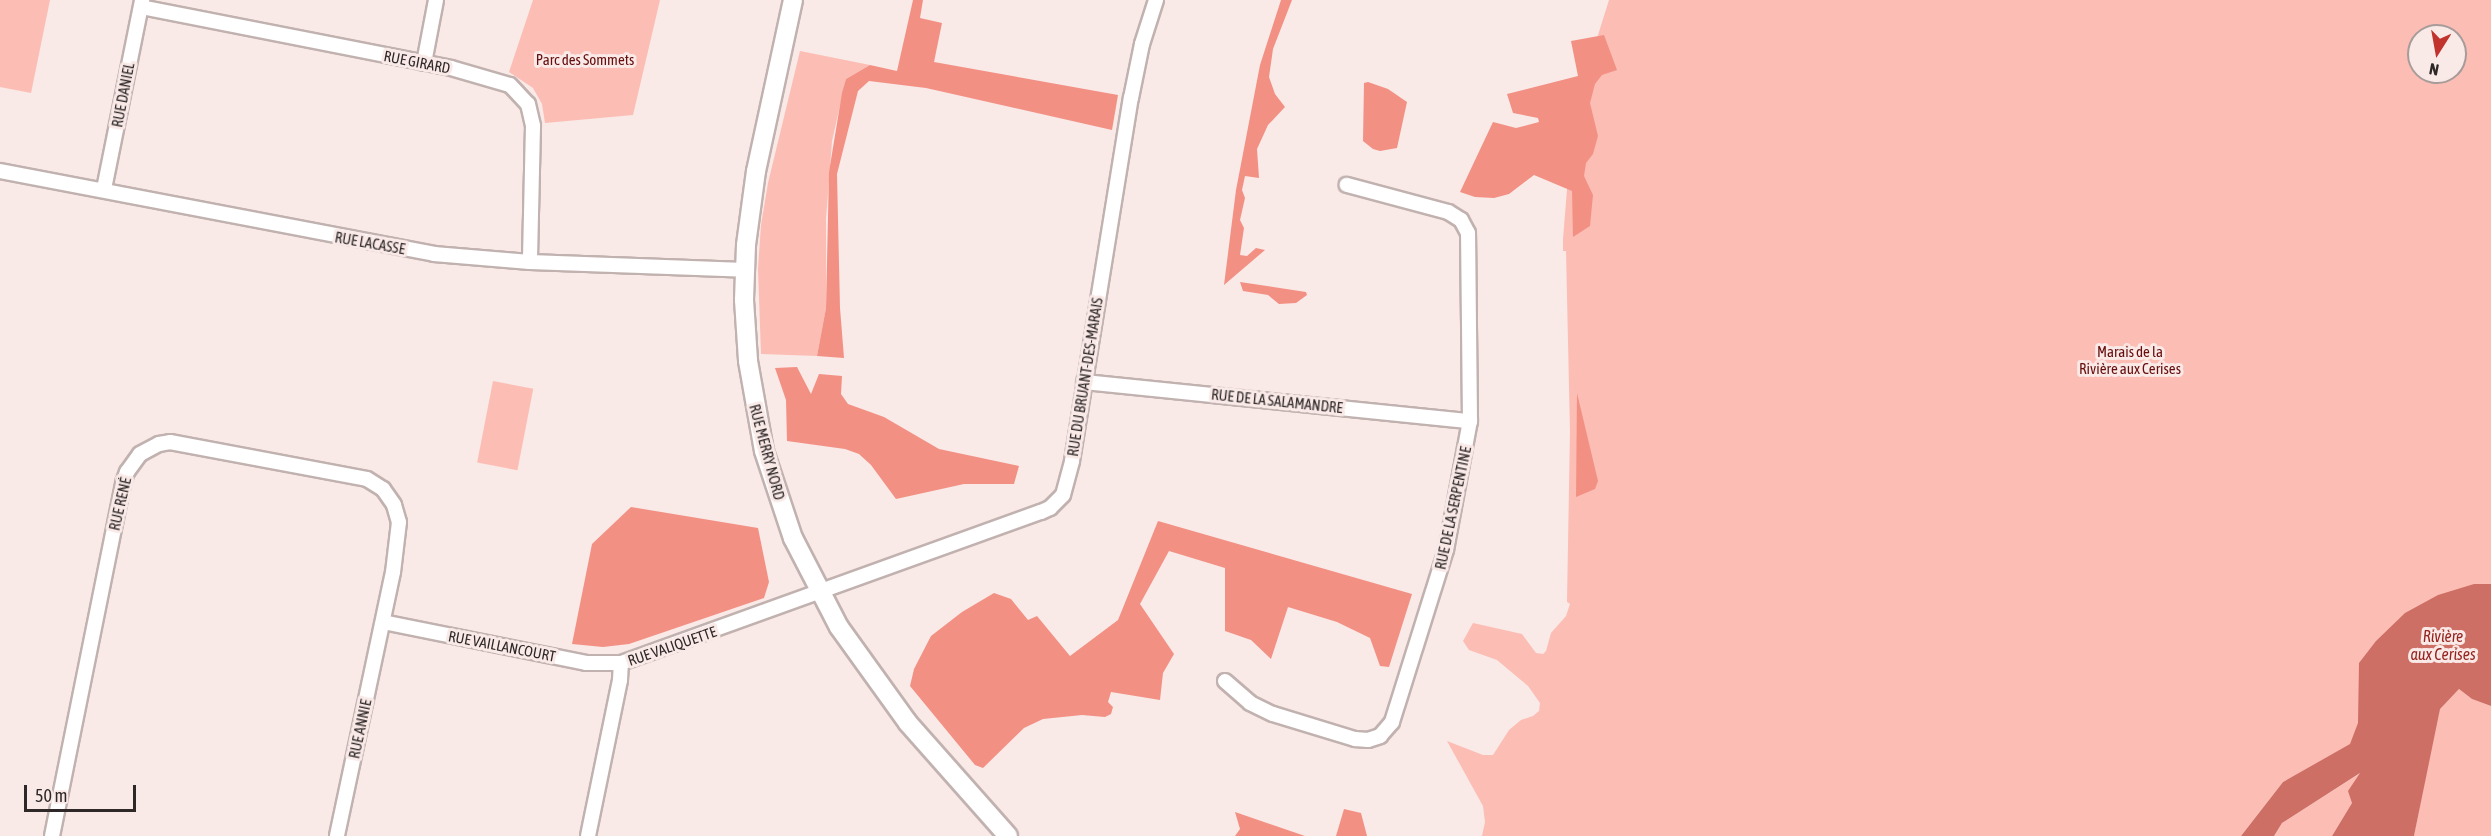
<!DOCTYPE html>
<meta charset="utf-8">
<style>
body{margin:0}
#map{position:relative;width:2491px;height:836px;overflow:hidden;background:#f9e9e7;font-family:"Asap Condensed",sans-serif}
div>[style]{position:absolute}
.green>*{inset:0;background:#fcbdb4;transform-origin:0 0}
.forest>*{inset:0;background:#f39084}
.water>*{inset:0;background:#ce6f65}
.roads{filter:drop-shadow(2px 0 #c1b2b0) drop-shadow(-2px 0 #c1b2b0) drop-shadow(0 2px #c1b2b0) drop-shadow(0 -2px #c1b2b0)}
.minor>*{height:14px;margin:-7px;padding:0 7px;transform-origin:7px;border-radius:7px;background:#fff}
.secondary>*{height:18px;margin:-9px;padding:0 9px;transform-origin:9px;border-radius:9px;background:#fff}
span{translate:-50% -50%;white-space:nowrap;text-align:center;line-height:1.15;-webkit-text-stroke:6px #f9e9e7;paint-order:stroke}
.park-label{font-size:15px;color:#660e0d}
.street-label{font-size:15px;color:#2e2928}
.water-label{font-size:16px;color:#95231e;font-style:italic}
.north{position:absolute;left:2407px;top:24px;width:60px;height:60px;box-sizing:border-box;background:#f9e9e7;border:2px solid #a89c9b;border-radius:50%;rotate:191deg;font-size:16px;font-weight:700;line-height:24px;text-align:center;color:#2e2928}
.north::after{content:'';display:block;margin:auto;width:21px;height:27px;background:#c1332d;clip-path:polygon(50% 0,100% 100%,50% 72%,0 100%)}
.scale{position:absolute;left:24px;top:785px;width:112px;height:27px;box-sizing:border-box;border:3px solid #2e2928;border-top:0;padding-left:8px;font-size:18px;line-height:21px;white-space:nowrap;color:#2e2928;-webkit-text-stroke:4px #f9e9e7;paint-order:stroke}
</style>
<div id="map">
<div class="green">
<div style="clip-path:polygon(0 0,50px 0,31px 93px,0 87px)"></div>
<div style="clip-path:polygon(533px 0,660px 0,633px 115px,545px 123px,542px 104px,533px 88px,509px 72px)"></div>
<div style="clip-path:polygon(evenodd,1609px 0,2491px 0,2491px 624px,2407px 715px,2283px 782px,2241px 836px,1482px 836px,1485px 822px,1483px 806px,1447px 741px,1483px 755px,1493px 755px,1509px 730px,1521px 720px,1533px 716px,1539px 711px,1540px 703px,1528px 686px,1497px 660px,1469px 650px,1463px 641px,1473px 623px,1522px 634px,1536px 653px,1543px 654px,1546px 651px,1551px 633px,1566px 616px,1570px 604px,1567px 602px,1570px 431px,1566px 251px,1563px 251px,1563px 239px,1568px 177px,1587px 70px,1609px 0,2419px 36px,2455px 36px,2455px 72px,2419px 72px,2419px 36px)"></div>
<div style="clip-path:polygon(800px 51px,870px 65px,846px 79px,832px 141px,826px 219px,826px 308px,817px 356px,761px 354px,758px 269px,761px 225px,768px 183px)"></div>
<div style="left:493px;top:381px;width:41px;height:83px;rotate:11deg"></div>
<div style="clip-path:polygon(2459px 689px,2472px 699px,2491px 706px,2491px 836px,2414px 836px,2439px 709px)"></div>
<div style="clip-path:polygon(2362px 772px,2352px 803px,2332px 836px,2274px 836px,2282px 823px)"></div>
</div>
<div class="forest">
<div style="clip-path:polygon(913px 0,923px 0,920px 18px,942px 23px,934px 62px,1118px 95px,1112px 130px,926px 88px,869px 81px,858px 91px,837px 174px,840px 308px,844px 358px,817px 356px,826px 308px,829px 172px,842px 93px,846px 79px,870px 65px,897px 71px)"></div>
<div style="clip-path:polygon(1281px 0,1292px 0,1273px 49px,1269px 77px,1275px 94px,1285px 107px,1268px 125px,1257px 149px,1259px 178px,1245px 176px,1242px 190px,1245px 198px,1240px 220px,1244px 228px,1240px 255px,1247px 256px,1256px 248px,1265px 250px,1224px 285px,1236px 190px,1260px 65px)"></div>
<div style="clip-path:polygon(1604px 35px,1617px 70px,1602px 75px,1595px 84px,1590px 103px,1598px 136px,1593px 154px,1586px 163px,1584px 176px,1593px 195px,1590px 226px,1573px 237px,1572px 191px,1534px 175px,1509px 194px,1494px 198px,1475px 197px,1460px 192px,1493px 122px,1516px 128px,1539px 122px,1538px 118px,1513px 113px,1507px 94px,1578px 76px,1571px 41px)"></div>
<div style="clip-path:polygon(1368px 82px,1388px 89px,1407px 102px,1397px 148px,1380px 151px,1373px 149px,1363px 141px,1364px 83px)"></div>
<div style="clip-path:polygon(1240px 282px,1306px 292px,1307px 295px,1296px 303px,1279px 304px,1268px 295px,1243px 291px)"></div>
<div style="clip-path:polygon(797px 367px,811px 394px,819px 374px,842px 376px,841px 394px,848px 404px,884px 417px,939px 449px,1019px 466px,1014px 484px,964px 484px,896px 499px,871px 465px,859px 454px,845px 449px,787px 441px,786px 400px,775px 368px)"></div>
<div style="clip-path:polygon(1577px 393px,1598px 481px,1595px 489px,1576px 497px)"></div>
<div style="clip-path:polygon(631px 507px,758px 528px,769px 582px,764px 598px,629px 644px,603px 647px,572px 644px,592px 544px)"></div>
<div style="clip-path:polygon(1158px 521px,1412px 594px,1389px 667px,1380px 666px,1370px 638px,1337px 622px,1288px 607px,1271px 659px,1251px 640px,1225px 631px,1225px 568px,1169px 551px,1140px 604px,1174px 654px,1163px 673px,1160px 700px,1111px 692px,1108px 702px,1113px 707px,1111px 714px,1105px 717px,1082px 715px,1043px 719px,1024px 728px,983px 768px,975px 765px,910px 686px,914px 669px,931px 636px,962px 612px,994px 593px,1011px 599px,1028px 620px,1037px 616px,1070px 656px,1118px 620px)"></div>
<div style="clip-path:polygon(1344px 809px,1361px 813px,1367px 836px,1336px 836px)"></div>
<div style="clip-path:polygon(1235px 812px,1305px 836px,1235px 836px,1240px 829px)"></div>
</div>
<div class="water">
<div style="clip-path:polygon(2474px 584px,2491px 584px,2491px 706px,2472px 699px,2459px 689px,2440px 709px,2414px 836px,2332px 836px,2352px 803px,2348px 791px,2360px 773px,2282px 823px,2274px 836px,2241px 836px,2283px 782px,2350px 744px,2358px 723px,2359px 663px,2376px 641px,2405px 613px,2438px 595px)"></div>
</div>
<div class="roads">
<div class="minor">
<div style="left:141px;top:7px;width:316px;rotate:11.1deg"></div>
<div style="left:451px;top:68px;width:61px;rotate:16.1deg"></div>
<div style="left:510px;top:85px;width:26px;rotate:47deg"></div>
<div style="left:528px;top:104px;width:23px;rotate:77deg"></div>
<div style="left:533px;top:126px;width:136px;rotate:91.3deg"></div>
<div style="left:424px;top:63px;width:64px;rotate:-79.2deg"></div>
<div style="left:0;top:171px;width:442px;rotate:10.8deg"></div>
<div style="left:434px;top:254px;width:96px;rotate:4.8deg"></div>
<div style="left:530px;top:262px;width:215px;rotate:2.1deg"></div>
<div style="left:104px;top:189px;width:193px;rotate:-78.6deg"></div>
<div style="left:1084px;top:382px;width:388px;rotate:5.8deg"></div>
<div style="left:383px;top:622px;width:207px;rotate:11.4deg"></div>
<div style="left:586px;top:663px;width:35px"></div>
<div style="left:1225px;top:681px;width:33px;rotate:41deg"></div>
<div style="left:1250px;top:703px;width:25px;rotate:26deg"></div>
<div style="left:1273px;top:714px;width:86px;rotate:17deg"></div>
<div style="left:1355px;top:739px;width:13px;rotate:4deg"></div>
<div style="left:1368px;top:740px;width:13px;rotate:-18deg"></div>
<div style="left:1380px;top:736px;width:18px;rotate:-49deg"></div>
<div style="left:1392px;top:722px;width:180px;rotate:-72.6deg"></div>
<div style="left:1446px;top:550px;width:131px;rotate:-79.5deg"></div>
<div style="left:1470px;top:421px;width:188px;rotate:-90.6deg"></div>
<div style="left:1468px;top:233px;width:15px;rotate:-118deg"></div>
<div style="left:1461px;top:220px;width:15px;rotate:-148deg"></div>
<div style="left:1448px;top:212px;width:105px;rotate:-165deg"></div>
<div style="left:52px;top:836px;width:360px;rotate:-78.6deg"></div>
<div style="left:123px;top:483px;width:12px;rotate:-70deg"></div>
<div style="left:127px;top:472px;width:22px;rotate:-54deg"></div>
<div style="left:140px;top:454px;width:21px;rotate:-28deg"></div>
<div style="left:159px;top:444px;width:11px;rotate:-10deg"></div>
<div style="left:170px;top:442px;width:200px;rotate:10.6deg"></div>
<div style="left:367px;top:479px;width:19px;rotate:32deg"></div>
<div style="left:383px;top:489px;width:19px;rotate:55deg"></div>
<div style="left:394px;top:505px;width:18px;rotate:74deg"></div>
<div style="left:399px;top:522px;width:50px;rotate:96.8deg"></div>
<div style="left:393px;top:572px;width:270px;rotate:102deg"></div>
<div style="left:588px;top:836px;width:159px;rotate:-78.4deg"></div>
<div style="left:620px;top:680px;width:17px;rotate:-87deg"></div>
<div style="left:621px;top:663px;width:446px;rotate:-19.8deg"></div>
<div style="left:1041px;top:512px;width:10px;rotate:-24deg"></div>
<div style="left:1050px;top:508px;width:18px;rotate:-45deg"></div>
<div style="left:1063px;top:495px;width:35px;rotate:-75deg"></div>
<div style="left:1072px;top:461px;width:368px;rotate:-80.8deg"></div>
<div style="left:1131px;top:98px;width:55px;rotate:-78.5deg"></div>
<div style="left:1142px;top:44px;width:46px;rotate:-72.3deg"></div>
</div>
<div class="secondary">
<div style="left:793px;top:0;width:175px;rotate:102.2deg"></div>
<div style="left:756px;top:171px;width:75px;rotate:97.7deg"></div>
<div style="left:746px;top:245px;width:55px;rotate:92.1deg"></div>
<div style="left:744px;top:300px;width:61px;rotate:86.2deg"></div>
<div style="left:748px;top:361px;width:91px;rotate:79.9deg"></div>
<div style="left:764px;top:451px;width:92px;rotate:71.6deg"></div>
<div style="left:793px;top:538px;width:100px;rotate:62.7deg"></div>
<div style="left:839px;top:627px;width:118px;rotate:54.3deg"></div>
<div style="left:908px;top:723px;width:151px;rotate:48.5deg"></div>
</div>
</div>
<div class="park-label">
<span style="left:585px;top:60px">Parc des Sommets</span>
<span style="left:2130px;top:360px">Marais de la<br>Rivière aux Cerises</span>
</div>
<div class="street-label">
<span style="left:417px;top:62px;rotate:11deg">RUE GIRARD</span>
<span style="left:123px;top:95px;rotate:-79deg">RUE DANIEL</span>
<span style="left:370px;top:243px;rotate:10deg">RUE LACASSE</span>
<span style="left:1085px;top:377px;rotate:-81deg">RUE DU BRUANT-DES-MARAIS</span>
<span style="left:1277px;top:401px;rotate:6deg">RUE DE LA SALAMANDRE</span>
<span style="left:767px;top:452px;rotate:75deg">RUE MERRY NORD</span>
<span style="left:120px;top:504px;rotate:-77deg">RUE RENÉ</span>
<span style="left:1453px;top:508px;rotate:-78deg">RUE DE LA SERPENTINE</span>
<span style="left:502px;top:646px;rotate:11deg">RUE VAILLANCOURT</span>
<span style="left:672px;top:646px;rotate:-19deg">RUE VALIQUETTE</span>
<span style="left:360px;top:729px;rotate:-78deg">RUE ANNIE</span>
</div>
<div class="water-label">
<span style="left:2443px;top:645px">Rivière<br>aux Cerises</span>
</div>
<div class="north">N</div>
<div class="scale">50 m</div>
</div>
